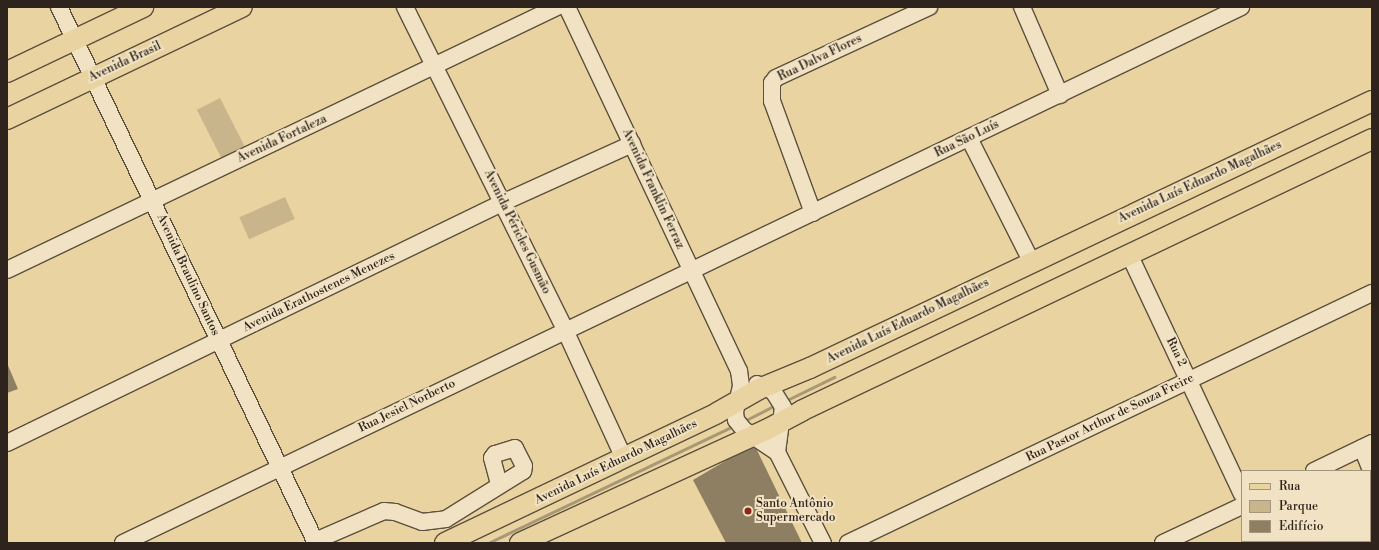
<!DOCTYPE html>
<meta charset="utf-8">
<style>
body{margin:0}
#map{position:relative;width:1379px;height:550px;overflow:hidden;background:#e8d3a1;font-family:"Libre Bodoni",serif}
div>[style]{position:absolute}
.green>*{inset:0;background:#c9b58b;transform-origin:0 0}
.stream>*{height:3px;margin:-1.5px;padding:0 1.5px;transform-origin:1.5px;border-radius:1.5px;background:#a99874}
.building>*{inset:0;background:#8f7f62}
.roads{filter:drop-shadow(1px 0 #5d503e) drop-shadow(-1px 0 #5d503e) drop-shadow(0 1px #5d503e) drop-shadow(0 -1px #5d503e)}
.minor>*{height:16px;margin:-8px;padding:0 8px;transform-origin:8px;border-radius:8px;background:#f0e2c2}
.major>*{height:20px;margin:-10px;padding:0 10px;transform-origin:10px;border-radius:10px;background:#e8d3a1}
.dots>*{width:11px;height:11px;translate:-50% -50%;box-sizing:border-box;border:2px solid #f0e2c2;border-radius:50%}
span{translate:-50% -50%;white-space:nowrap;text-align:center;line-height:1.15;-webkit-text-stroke:4px #f0e2c2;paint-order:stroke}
.street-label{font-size:12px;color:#2f241d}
.poi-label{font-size:12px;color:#2f241d}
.left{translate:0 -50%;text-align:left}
.frame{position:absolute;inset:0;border:8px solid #2f241d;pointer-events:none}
.legend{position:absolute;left:1241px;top:470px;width:130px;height:72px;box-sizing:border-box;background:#f0e2c2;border:1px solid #a39680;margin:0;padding:5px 7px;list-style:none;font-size:12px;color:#2f241d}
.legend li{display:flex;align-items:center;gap:8px;height:20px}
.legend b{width:20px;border:1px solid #a39680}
</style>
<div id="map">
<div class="green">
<div style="left:220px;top:98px;width:54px;height:26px;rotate:63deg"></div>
<div style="left:285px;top:197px;width:24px;height:50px;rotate:66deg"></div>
</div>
<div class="stream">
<div style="left:785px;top:401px;width:55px;rotate:-26.1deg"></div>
<div style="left:744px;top:421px;width:36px;rotate:-27deg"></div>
<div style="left:488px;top:543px;width:272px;rotate:-25.5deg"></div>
</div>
<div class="building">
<div style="clip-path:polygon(7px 363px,18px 389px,7px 393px)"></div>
<div style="clip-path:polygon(754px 444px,802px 543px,726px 543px,693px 480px)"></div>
</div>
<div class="roads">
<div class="minor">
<div style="left:59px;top:7px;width:594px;rotate:64.38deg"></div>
<div style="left:405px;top:7px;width:360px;rotate:63.6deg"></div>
<div style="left:565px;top:330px;width:141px;rotate:65.3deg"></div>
<div style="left:567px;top:7px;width:403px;rotate:64.7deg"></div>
<div style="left:739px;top:371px;width:15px;rotate:82deg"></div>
<div style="left:741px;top:386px;width:27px;rotate:103deg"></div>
<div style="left:735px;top:412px;width:8px;rotate:83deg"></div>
<div style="left:736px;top:420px;width:13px;rotate:51deg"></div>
<div style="left:744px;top:430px;width:40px;rotate:34deg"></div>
<div style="left:777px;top:452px;width:102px;rotate:63.2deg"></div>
<div style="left:1022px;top:7px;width:96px;rotate:66.6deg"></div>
<div style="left:969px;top:138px;width:138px;rotate:63.2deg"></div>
<div style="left:813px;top:213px;width:119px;rotate:-110.1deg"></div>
<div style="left:772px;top:101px;width:18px;rotate:-90deg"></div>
<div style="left:772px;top:83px;width:6px;rotate:-51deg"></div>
<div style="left:776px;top:78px;width:169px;rotate:-24.9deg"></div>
<div style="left:1129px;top:254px;width:265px;rotate:64.8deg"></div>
<div style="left:7px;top:270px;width:610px;rotate:-25.56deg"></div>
<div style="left:757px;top:384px;width:17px;rotate:24deg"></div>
<div style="left:773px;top:391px;width:19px;rotate:58deg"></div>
<div style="left:783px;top:407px;width:45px;rotate:97.6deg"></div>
<div style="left:7px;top:443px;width:550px;rotate:-25.87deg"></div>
<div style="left:502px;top:203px;width:143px;rotate:-24.4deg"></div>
<div style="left:1362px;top:448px;width:27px;rotate:68deg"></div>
<div style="left:1314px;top:471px;width:64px;rotate:-25.8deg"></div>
<div style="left:315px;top:541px;width:75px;rotate:-23.5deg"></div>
<div style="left:384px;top:511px;width:11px;rotate:5deg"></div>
<div style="left:395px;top:512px;width:29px;rotate:20deg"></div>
<div style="left:422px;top:522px;width:24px;rotate:-7deg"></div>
<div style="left:446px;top:519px;width:91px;rotate:-31.9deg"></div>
<div style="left:523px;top:471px;width:5px;rotate:-79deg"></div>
<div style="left:524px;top:466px;width:20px;rotate:-117deg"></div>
<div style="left:515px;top:448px;width:21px;rotate:163deg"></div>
<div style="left:495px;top:454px;width:5px;rotate:127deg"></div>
<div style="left:492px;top:458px;width:28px;rotate:75deg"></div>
<div style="left:123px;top:543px;width:1240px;rotate:-25.61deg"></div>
<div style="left:848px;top:543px;width:581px;rotate:-25.51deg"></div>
<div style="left:1163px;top:543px;width:87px;rotate:-25.1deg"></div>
</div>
<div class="major">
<div style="left:7px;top:72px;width:151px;rotate:-25.5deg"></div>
<div style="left:7px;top:119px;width:260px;rotate:-25.5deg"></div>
<div style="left:445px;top:543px;width:301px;rotate:-25.5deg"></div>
<div style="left:717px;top:413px;width:48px;rotate:-29.7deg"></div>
<div style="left:759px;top:389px;width:55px;rotate:-22.4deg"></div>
<div style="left:810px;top:368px;width:622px;rotate:-25.41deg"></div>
<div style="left:520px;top:543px;width:271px;rotate:-24.7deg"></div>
<div style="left:766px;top:430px;width:40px;rotate:-28deg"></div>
<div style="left:801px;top:411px;width:632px;rotate:-25.47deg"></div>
</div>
</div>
<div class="dots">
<div style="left:748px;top:511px;background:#8f2418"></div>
</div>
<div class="street-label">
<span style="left:820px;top:58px;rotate:-26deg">Rua Dalva Flores</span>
<span style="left:125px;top:62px;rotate:-25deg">Avenida Brasil</span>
<span style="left:282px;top:139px;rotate:-25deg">Avenida Fortaleza</span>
<span style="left:967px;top:139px;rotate:-26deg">Rua São Luís</span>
<span style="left:1200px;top:182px;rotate:-25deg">Avenida Luís Eduardo Magalhães</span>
<span style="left:653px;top:189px;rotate:65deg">Avenida Franklin Ferraz</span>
<span style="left:517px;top:232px;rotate:64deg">Avenida Péricles Gusmão</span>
<span style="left:188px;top:275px;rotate:65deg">Avenida Braulino Santos</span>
<span style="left:319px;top:292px;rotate:-26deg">Avenida Erathostenes Menezes</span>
<span style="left:908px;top:321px;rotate:-26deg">Avenida Luís Eduardo Magalhães</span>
<span style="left:1176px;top:352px;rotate:64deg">Rua 2</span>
<span style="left:407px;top:406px;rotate:-26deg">Rua Jesiel Norberto</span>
<span style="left:1110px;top:418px;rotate:-26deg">Rua Pastor Arthur de Souza Freire</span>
<span style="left:616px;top:462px;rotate:-26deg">Avenida Luís Eduardo Magalhães</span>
</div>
<div class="poi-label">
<span class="left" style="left:756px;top:511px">Santo Antônio<br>Supermercado</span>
</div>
<div class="frame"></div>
<ul class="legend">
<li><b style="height:5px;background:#e8d3a1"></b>Rua</li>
<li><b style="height:11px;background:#c9b58b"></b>Parque</li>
<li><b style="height:11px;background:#8f7f62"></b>Edifício</li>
</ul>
</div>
